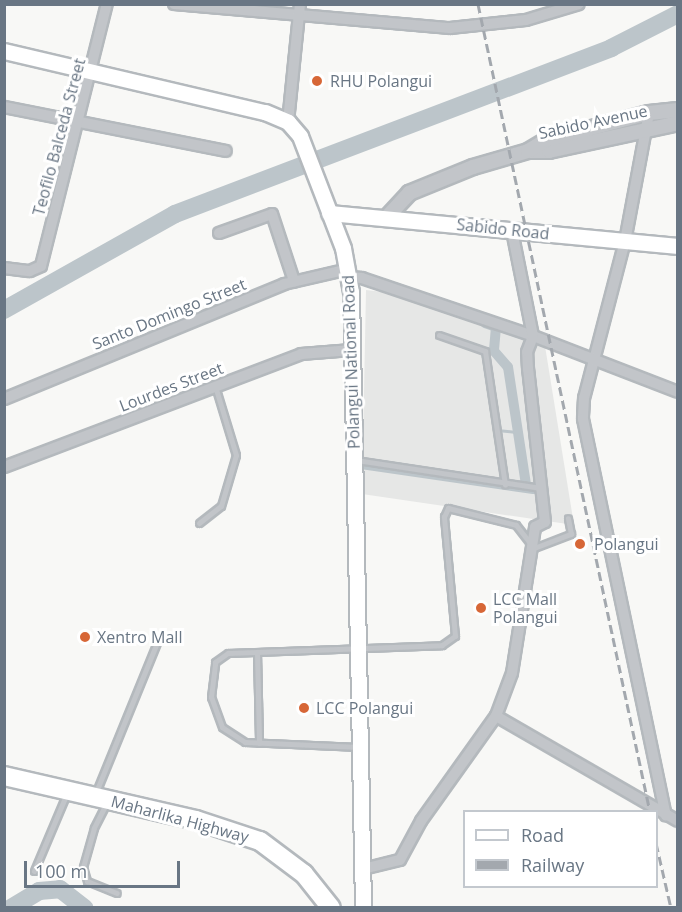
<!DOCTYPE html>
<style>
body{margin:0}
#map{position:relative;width:682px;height:912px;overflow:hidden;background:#f8f8f6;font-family:"Open Sans",sans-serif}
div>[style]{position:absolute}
.built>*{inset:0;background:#e6e7e6}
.stream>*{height:3px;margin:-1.5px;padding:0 1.5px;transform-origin:1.5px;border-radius:1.5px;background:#bcc5ca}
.canal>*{height:10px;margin:-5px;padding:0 5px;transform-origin:5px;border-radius:5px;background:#bcc5ca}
.river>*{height:18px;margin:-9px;padding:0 9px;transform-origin:9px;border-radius:9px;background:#bcc5ca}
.roads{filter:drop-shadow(2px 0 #b4b9bd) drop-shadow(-2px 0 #b4b9bd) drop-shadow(0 2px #b4b9bd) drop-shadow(0 -2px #b4b9bd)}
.service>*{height:5px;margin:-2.5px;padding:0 2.5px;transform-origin:2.5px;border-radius:2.5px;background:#c2c5c9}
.minor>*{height:10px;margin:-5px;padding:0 5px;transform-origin:5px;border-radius:5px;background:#c2c5c9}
.tertiary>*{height:14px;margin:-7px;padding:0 7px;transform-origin:7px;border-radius:7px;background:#c2c5c9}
.secondary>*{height:15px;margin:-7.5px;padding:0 7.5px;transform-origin:7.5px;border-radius:7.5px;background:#fff}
.trunk>*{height:18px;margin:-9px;padding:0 9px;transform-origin:9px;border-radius:9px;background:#fff}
.rail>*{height:3px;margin-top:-1.5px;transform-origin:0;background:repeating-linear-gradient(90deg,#a3a8ae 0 9px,transparent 0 13.5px)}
.dots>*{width:16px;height:16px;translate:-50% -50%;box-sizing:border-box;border:3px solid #fff;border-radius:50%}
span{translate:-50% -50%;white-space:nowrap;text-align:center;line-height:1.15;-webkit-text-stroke:6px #fff;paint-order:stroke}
.poi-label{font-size:16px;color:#697684}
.left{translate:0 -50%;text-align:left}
.street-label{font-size:16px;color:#697684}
.frame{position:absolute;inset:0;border:6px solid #697684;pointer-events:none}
.legend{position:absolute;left:463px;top:810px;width:195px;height:78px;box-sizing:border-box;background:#fff;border:2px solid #c3c8ce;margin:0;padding:8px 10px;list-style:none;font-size:18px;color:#697684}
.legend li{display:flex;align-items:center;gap:12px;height:30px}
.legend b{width:30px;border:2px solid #c3c8ce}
.scale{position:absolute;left:24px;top:861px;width:156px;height:27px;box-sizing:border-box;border:3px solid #697684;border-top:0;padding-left:8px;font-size:18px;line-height:21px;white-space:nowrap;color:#697684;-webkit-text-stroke:4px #fff;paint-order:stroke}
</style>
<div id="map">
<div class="built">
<div style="clip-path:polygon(366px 290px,391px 293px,545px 346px,574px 525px,362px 494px)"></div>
</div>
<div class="stream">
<div style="left:497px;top:430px;width:19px;rotate:6deg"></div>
</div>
<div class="canal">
<div style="left:485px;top:323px;width:12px;rotate:20deg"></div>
<div style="left:496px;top:327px;width:24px;rotate:95deg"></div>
<div style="left:494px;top:351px;width:21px;rotate:49deg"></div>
<div style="left:508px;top:367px;width:119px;rotate:81.3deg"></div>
<div style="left:361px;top:464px;width:174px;rotate:8.3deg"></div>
</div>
<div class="river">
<div style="left:4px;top:310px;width:196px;rotate:-29.3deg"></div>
<div style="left:175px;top:214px;width:467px;rotate:-20.8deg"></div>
<div style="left:611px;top:48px;width:75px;rotate:-26.9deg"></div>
<div style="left:11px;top:908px;width:33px;rotate:-31deg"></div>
<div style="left:39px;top:891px;width:21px;rotate:-5deg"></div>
<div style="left:60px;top:889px;width:31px;rotate:38deg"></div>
</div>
<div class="roads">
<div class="service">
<div style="left:439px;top:335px;width:49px;rotate:19.2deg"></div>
<div style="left:485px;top:351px;width:135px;rotate:81.5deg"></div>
<div style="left:356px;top:460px;width:188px;rotate:8.6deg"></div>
<div style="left:199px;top:523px;width:28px;rotate:-38deg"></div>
<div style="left:221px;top:506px;width:53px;rotate:-73.6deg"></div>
<div style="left:236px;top:455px;width:72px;rotate:-106.9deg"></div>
<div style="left:257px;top:652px;width:91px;rotate:88.7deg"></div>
<div style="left:359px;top:747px;width:114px;rotate:-177.5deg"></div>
<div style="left:245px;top:742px;width:27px;rotate:-147deg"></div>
<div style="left:222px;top:727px;width:32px;rotate:-110deg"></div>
<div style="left:211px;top:697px;width:35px;rotate:-83deg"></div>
<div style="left:215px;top:662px;width:16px;rotate:-35deg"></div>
<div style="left:228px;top:653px;width:214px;rotate:-2.1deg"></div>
<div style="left:442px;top:645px;width:16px;rotate:-35deg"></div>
<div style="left:455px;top:636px;width:120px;rotate:-95.3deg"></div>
<div style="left:444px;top:517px;width:10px;rotate:-66deg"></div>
<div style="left:448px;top:508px;width:70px;rotate:14deg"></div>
<div style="left:516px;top:525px;width:29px;rotate:52deg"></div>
<div style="left:534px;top:548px;width:40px;rotate:-21deg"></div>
<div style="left:571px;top:534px;width:16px;rotate:-101deg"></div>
<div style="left:96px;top:792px;width:166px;rotate:-67.8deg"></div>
<div style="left:106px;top:804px;width:27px;rotate:117deg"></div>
<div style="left:94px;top:828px;width:41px;rotate:105.8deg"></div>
<div style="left:83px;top:867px;width:15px;rotate:74deg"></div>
<div style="left:87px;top:881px;width:32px;rotate:22deg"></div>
<div style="left:34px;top:871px;width:85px;rotate:-67.1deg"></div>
</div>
<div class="minor">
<div style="left:174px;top:4px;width:277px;rotate:5deg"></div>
<div style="left:450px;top:28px;width:76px;rotate:-6deg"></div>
<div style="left:526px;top:20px;width:55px;rotate:-16.8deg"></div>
<div style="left:4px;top:107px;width:226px;rotate:11.2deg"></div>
<div style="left:649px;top:113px;width:130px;rotate:100.6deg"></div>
<div style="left:625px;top:241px;width:162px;rotate:104.6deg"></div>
<div style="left:584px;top:398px;width:21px;rotate:93deg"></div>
<div style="left:583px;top:419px;width:405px;rotate:78.2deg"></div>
<div style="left:288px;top:122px;width:119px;rotate:-84.2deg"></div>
<div style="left:219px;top:233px;width:56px;rotate:-19.7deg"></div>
<div style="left:272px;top:214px;width:71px;rotate:71.8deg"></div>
<div style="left:4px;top:268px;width:26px;rotate:7deg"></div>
<div style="left:30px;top:271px;width:12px;rotate:-24deg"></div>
<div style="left:41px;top:266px;width:270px;rotate:-75.9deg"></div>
<div style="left:349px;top:277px;width:13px;rotate:4deg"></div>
<div style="left:362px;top:278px;width:181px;rotate:18.7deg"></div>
<div style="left:533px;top:336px;width:155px;rotate:21.1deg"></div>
<div style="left:4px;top:399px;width:303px;rotate:-22.3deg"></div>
<div style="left:284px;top:284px;width:67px;rotate:-13deg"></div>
<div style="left:4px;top:467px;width:318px;rotate:-20.8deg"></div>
<div style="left:301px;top:354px;width:51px;rotate:-4.5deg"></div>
<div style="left:496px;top:716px;width:210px;rotate:30deg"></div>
<div style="left:363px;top:869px;width:38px;rotate:-14deg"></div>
<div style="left:400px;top:860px;width:44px;rotate:-61.7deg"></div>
<div style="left:421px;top:821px;width:129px;rotate:-54.5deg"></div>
<div style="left:496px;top:716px;width:46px;rotate:-69.6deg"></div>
<div style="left:512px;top:673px;width:148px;rotate:-81deg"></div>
<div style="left:535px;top:527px;width:11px;rotate:-27deg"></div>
<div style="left:545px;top:522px;width:154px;rotate:-96.3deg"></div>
<div style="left:528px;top:369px;width:17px;rotate:-93deg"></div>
<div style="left:527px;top:352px;width:17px;rotate:-69deg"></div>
<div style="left:533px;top:336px;width:107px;rotate:-101.3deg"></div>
</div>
<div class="tertiary">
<div style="left:530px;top:151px;width:19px"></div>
<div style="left:549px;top:151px;width:132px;rotate:-12.2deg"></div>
<div style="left:387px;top:217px;width:33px;rotate:-47deg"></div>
<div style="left:409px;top:193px;width:69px;rotate:-22.1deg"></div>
<div style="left:473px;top:167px;width:57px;rotate:-16.2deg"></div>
<div style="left:528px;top:151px;width:21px;rotate:-31deg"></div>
<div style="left:546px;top:140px;width:106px;rotate:-14.7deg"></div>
<div style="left:649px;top:113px;width:29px;rotate:-6deg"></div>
</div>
<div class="secondary">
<div style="left:4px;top:51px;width:268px;rotate:13.2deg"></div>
<div style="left:265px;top:112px;width:25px;rotate:23deg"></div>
<div style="left:288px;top:122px;width:18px;rotate:49deg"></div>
<div style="left:300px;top:136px;width:120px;rotate:69deg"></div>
<div style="left:343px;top:248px;width:45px;rotate:79.7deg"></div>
<div style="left:351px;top:292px;width:616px;rotate:88.88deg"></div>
<div style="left:329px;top:213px;width:351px;rotate:5.4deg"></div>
</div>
<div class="trunk">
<div style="left:4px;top:776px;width:197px;rotate:12.9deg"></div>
<div style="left:196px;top:820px;width:67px;rotate:18.2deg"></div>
<div style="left:260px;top:841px;width:55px;rotate:36.9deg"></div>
<div style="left:304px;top:874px;width:43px;rotate:51.5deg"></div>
</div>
</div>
<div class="rail">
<div style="left:478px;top:4px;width:826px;rotate:77.98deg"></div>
<div style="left:656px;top:843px;width:67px;rotate:77deg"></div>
</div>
<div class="dots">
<div style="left:317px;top:81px;background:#d76737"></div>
<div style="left:580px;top:544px;background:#d76737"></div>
<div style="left:481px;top:608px;background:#d76737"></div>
<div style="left:85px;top:637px;background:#d76737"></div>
<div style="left:304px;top:708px;background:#d76737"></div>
</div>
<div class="poi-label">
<span class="left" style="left:330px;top:81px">RHU Polangui</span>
<span class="left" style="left:594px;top:544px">Polangui</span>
<span class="left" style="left:493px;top:608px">LCC Mall<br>Polangui</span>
<span class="left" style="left:97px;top:637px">Xentro Mall</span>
<span class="left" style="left:316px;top:708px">LCC Polangui</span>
</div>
<div class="street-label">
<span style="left:593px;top:122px;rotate:-12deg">Sabido Avenue</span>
<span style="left:59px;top:137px;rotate:-75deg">Teofilo Balceda Street</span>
<span style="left:503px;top:229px;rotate:6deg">Sabido Road</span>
<span style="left:169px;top:314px;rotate:-22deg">Santo Domingo Street</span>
<span style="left:351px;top:362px;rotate:-92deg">Polangui National Road</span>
<span style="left:171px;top:387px;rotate:-21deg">Lourdes Street</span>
<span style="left:180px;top:819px;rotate:15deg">Maharlika Highway</span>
</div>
<div class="frame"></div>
<ul class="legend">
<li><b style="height:8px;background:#fff"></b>Road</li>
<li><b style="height:8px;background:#a3a8ae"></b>Railway</li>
</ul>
<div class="scale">100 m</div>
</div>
